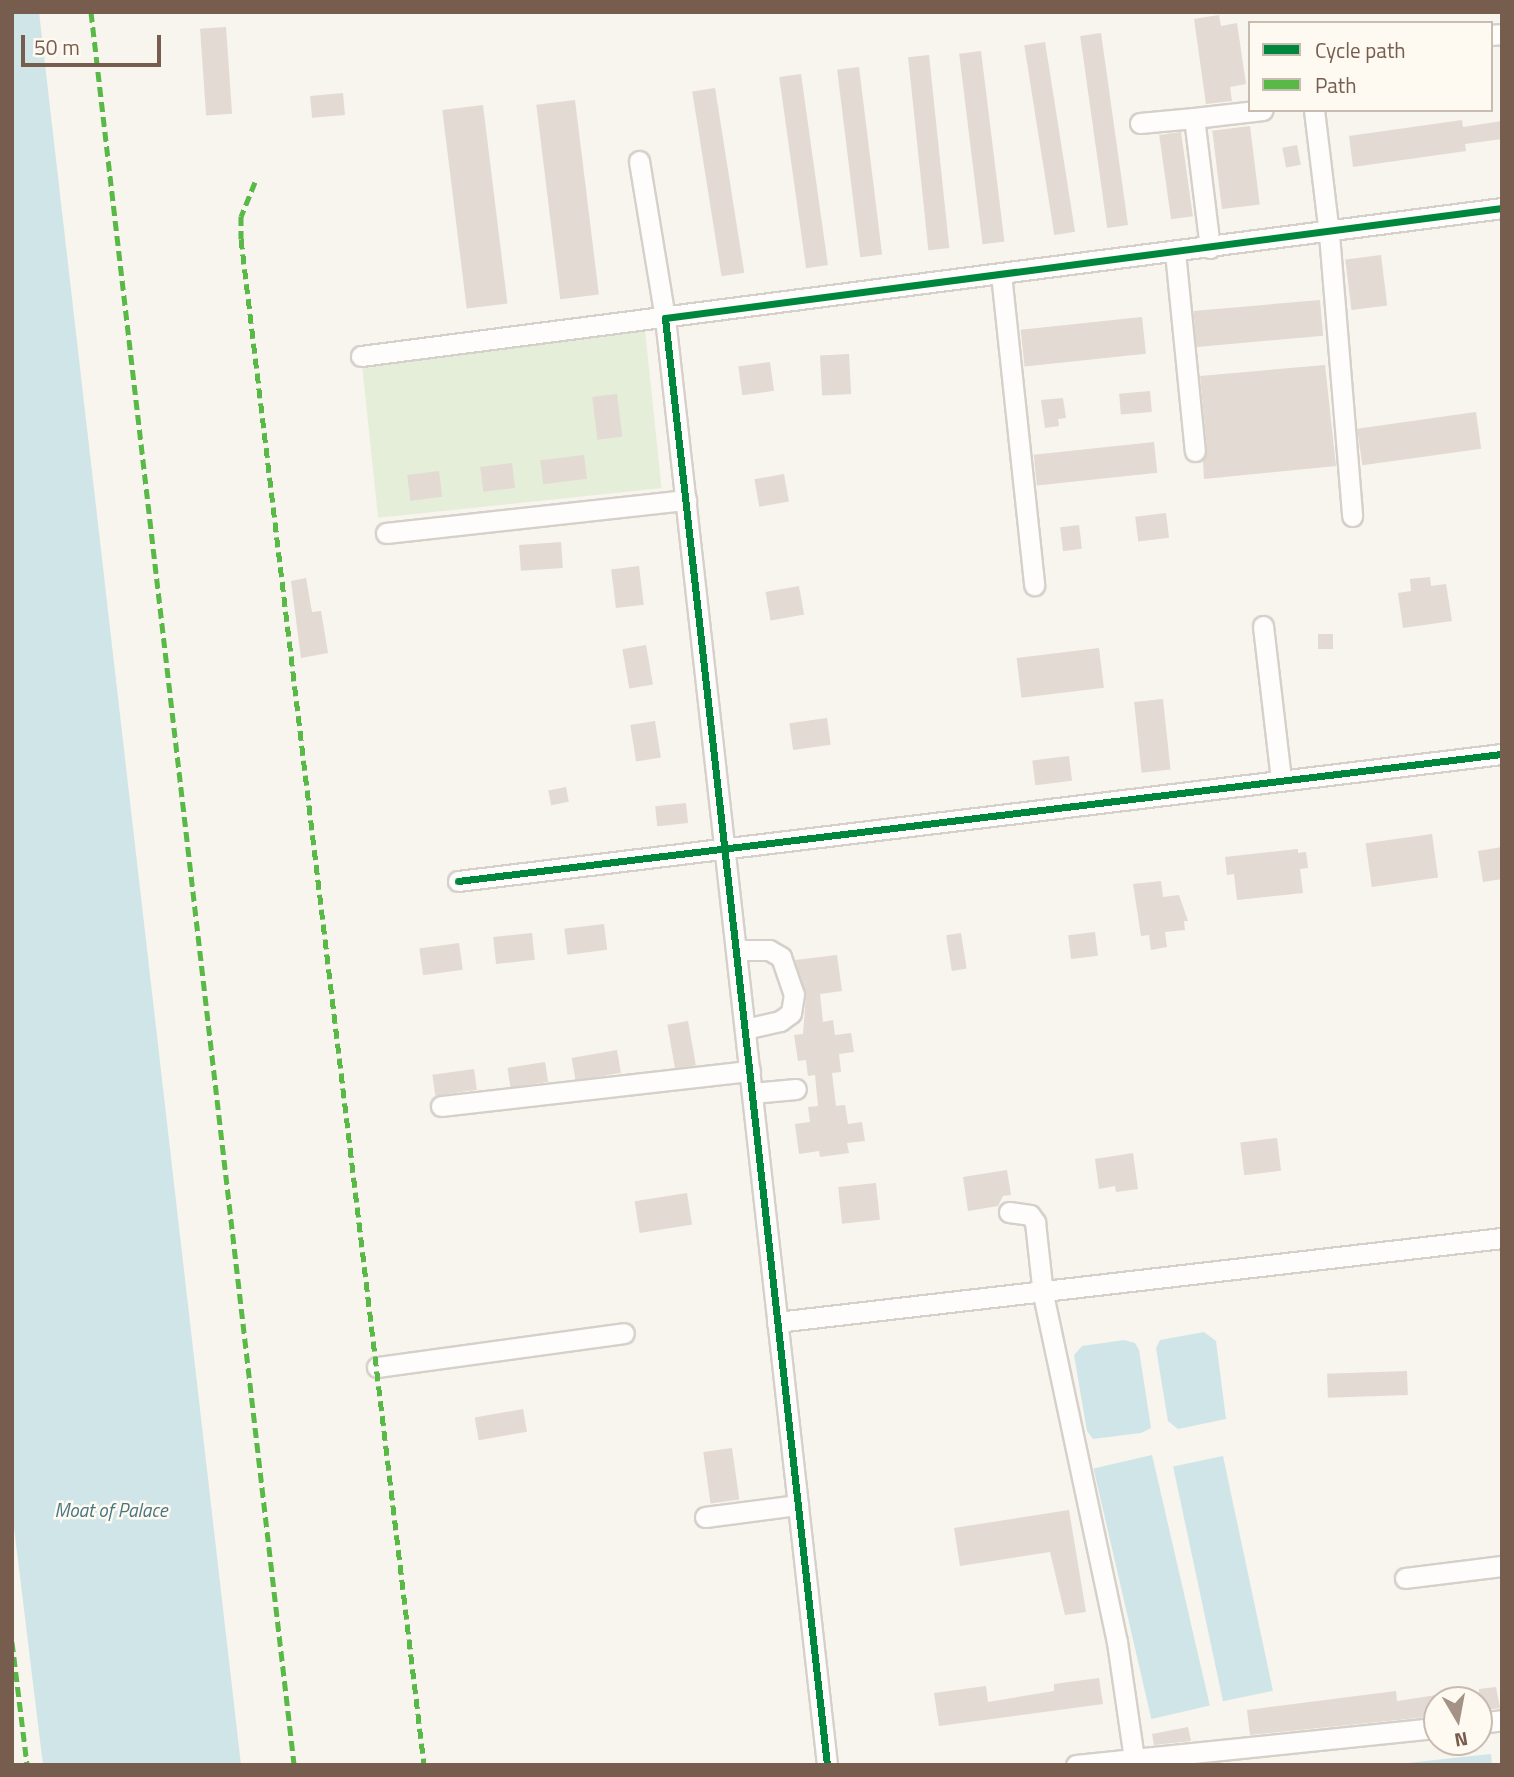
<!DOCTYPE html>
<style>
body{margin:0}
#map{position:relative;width:1514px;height:1777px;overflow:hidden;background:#f8f4ee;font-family:"Titillium Web",sans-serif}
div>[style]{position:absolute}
.green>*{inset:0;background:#e5eed9;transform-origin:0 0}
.water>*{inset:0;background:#d0e5e8;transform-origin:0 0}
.building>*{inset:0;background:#e2dad3;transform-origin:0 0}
.roads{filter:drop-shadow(2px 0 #d5d0c9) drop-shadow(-2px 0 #d5d0c9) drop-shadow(0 2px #d5d0c9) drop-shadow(0 -2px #d5d0c9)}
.minor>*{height:19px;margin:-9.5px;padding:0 9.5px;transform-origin:9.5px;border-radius:9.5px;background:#fefdfc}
.quiet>*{height:5px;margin-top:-2.5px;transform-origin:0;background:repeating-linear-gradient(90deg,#58b947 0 10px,transparent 0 15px)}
.cycleway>*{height:7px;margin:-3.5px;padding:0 3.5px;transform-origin:3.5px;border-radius:3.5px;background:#00873e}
span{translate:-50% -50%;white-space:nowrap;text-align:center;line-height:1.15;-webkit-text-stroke:5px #fef9f1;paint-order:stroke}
.water-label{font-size:19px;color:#457781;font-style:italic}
.frame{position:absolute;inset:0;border:14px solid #765d4e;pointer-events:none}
.legend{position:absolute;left:1248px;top:21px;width:245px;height:91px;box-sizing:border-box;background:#fef9f1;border:2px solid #c8bbb0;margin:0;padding:9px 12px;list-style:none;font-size:21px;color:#765d4e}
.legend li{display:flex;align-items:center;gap:14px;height:35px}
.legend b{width:35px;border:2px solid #c8bbb0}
.north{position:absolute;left:1423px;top:1686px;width:70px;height:70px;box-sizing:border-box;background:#fef9f1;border:2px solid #c8bbb0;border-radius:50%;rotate:170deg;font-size:19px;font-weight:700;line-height:28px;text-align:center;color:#765d4e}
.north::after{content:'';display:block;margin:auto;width:24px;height:32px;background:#a49286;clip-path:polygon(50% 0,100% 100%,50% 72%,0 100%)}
.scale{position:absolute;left:21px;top:35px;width:140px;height:32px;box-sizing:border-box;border:4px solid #765d4e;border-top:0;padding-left:9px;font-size:21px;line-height:24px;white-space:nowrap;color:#765d4e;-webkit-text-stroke:5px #fef9f1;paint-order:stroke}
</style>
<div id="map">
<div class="green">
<div style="left:644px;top:321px;width:168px;height:285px;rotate:84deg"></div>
</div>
<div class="water">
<div style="clip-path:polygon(12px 12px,39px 12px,241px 1765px,43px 1765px,12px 1511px)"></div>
<div style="clip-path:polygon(1204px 1332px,1216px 1341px,1226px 1419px,1178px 1429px,1168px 1421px,1156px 1348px,1160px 1340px)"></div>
<div style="clip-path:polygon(1124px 1340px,1135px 1343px,1139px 1350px,1151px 1428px,1141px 1433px,1093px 1439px,1087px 1431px,1074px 1355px,1082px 1346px)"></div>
<div style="left:1152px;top:1455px;width:257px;height:60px;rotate:77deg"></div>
<div style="left:1223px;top:1456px;width:240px;height:51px;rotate:78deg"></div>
<div style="clip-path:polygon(1491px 1754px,1492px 1765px,1407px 1765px,1407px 1763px)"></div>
</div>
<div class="building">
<div style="clip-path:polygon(1219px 15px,1221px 26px,1237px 23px,1246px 84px,1230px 87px,1232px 101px,1206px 104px,1194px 19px)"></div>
<div style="left:226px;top:27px;width:87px;height:26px;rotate:86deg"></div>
<div style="left:1101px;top:33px;width:194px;height:21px;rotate:82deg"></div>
<div style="left:1045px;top:42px;width:192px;height:21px;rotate:81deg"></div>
<div style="left:981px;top:51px;width:192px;height:22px;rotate:83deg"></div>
<div style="left:929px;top:55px;width:194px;height:21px;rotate:84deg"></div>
<div style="left:859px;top:67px;width:189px;height:22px;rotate:83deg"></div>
<div style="left:801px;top:74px;width:193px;height:22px;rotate:82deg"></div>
<div style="left:715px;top:88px;width:187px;height:23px;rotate:81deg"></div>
<div style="left:343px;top:93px;width:22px;height:33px;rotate:85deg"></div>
<div style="left:575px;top:100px;width:196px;height:39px;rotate:83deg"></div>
<div style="left:483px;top:105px;width:200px;height:41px;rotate:83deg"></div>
<div style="clip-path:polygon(1462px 120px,1463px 127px,1502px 121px,1502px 139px,1465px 144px,1466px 151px,1353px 167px,1349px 136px)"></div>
<div style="left:1250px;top:126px;width:79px;height:38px;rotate:83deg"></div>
<div style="left:1181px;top:132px;width:85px;height:22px;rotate:82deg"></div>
<div style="left:1297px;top:145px;width:20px;height:15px;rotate:79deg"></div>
<div style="left:1381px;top:255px;width:51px;height:36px;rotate:83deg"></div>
<div style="left:1320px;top:300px;width:36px;height:127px;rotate:85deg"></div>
<div style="left:1142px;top:317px;width:37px;height:122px;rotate:84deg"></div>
<div style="left:849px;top:354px;width:40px;height:29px;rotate:87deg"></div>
<div style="left:770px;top:362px;width:29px;height:32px;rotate:82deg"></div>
<div style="clip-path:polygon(1325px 365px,1336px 466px,1204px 479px,1203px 461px,1207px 450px,1200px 376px)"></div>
<div style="left:1150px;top:391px;width:21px;height:31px;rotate:85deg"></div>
<div style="left:617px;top:394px;width:43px;height:25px;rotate:83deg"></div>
<div style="clip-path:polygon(1063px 398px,1066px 418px,1058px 419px,1059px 426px,1045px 428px,1041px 400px)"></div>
<div style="left:1476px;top:412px;width:37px;height:120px;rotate:82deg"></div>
<div style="left:1154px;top:442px;width:31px;height:121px;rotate:84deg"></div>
<div style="left:584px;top:455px;width:24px;height:44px;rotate:83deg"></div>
<div style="left:512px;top:463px;width:25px;height:32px;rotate:83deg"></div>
<div style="left:439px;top:471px;width:26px;height:32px;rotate:83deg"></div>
<div style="left:784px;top:474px;width:28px;height:30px;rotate:80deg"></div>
<div style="left:1166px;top:513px;width:25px;height:31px;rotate:83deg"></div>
<div style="left:1079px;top:525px;width:24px;height:19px;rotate:83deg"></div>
<div style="left:561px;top:542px;width:26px;height:42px;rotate:86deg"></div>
<div style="left:639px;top:566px;width:39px;height:28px;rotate:83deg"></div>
<div style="clip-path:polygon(1430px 577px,1431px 586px,1446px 584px,1452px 621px,1403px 628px,1398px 593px,1411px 591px,1410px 579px)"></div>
<div style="clip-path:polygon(306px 578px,312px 612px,321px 611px,328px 653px,301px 658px,291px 581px)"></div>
<div style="left:799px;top:586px;width:29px;height:34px;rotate:80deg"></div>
<div style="left:1318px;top:634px;width:15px;height:15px"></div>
<div style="left:646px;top:645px;width:40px;height:24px;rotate:80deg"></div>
<div style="left:1099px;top:648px;width:40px;height:83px;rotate:83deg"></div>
<div style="left:1163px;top:699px;width:71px;height:29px;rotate:84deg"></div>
<div style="left:827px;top:718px;width:27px;height:38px;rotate:82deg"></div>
<div style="left:655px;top:721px;width:37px;height:25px;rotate:81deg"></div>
<div style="left:1069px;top:756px;width:25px;height:37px;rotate:83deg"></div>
<div style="left:566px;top:787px;width:15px;height:18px;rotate:79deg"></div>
<div style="left:686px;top:803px;width:20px;height:31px;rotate:84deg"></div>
<div style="left:1432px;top:834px;width:44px;height:67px;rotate:82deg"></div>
<div style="clip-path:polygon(1502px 847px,1502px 879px,1483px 882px,1478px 851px)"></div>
<div style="clip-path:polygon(1298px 849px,1298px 853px,1306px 852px,1308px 868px,1300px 869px,1303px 893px,1237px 900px,1234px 874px,1227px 875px,1225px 857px)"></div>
<div style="clip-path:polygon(1161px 881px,1163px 897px,1179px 895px,1188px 921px,1184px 921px,1185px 930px,1165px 932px,1167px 947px,1151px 950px,1149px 935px,1141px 936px,1133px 884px)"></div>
<div style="left:604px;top:924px;width:26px;height:40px;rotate:83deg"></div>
<div style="left:1095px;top:932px;width:24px;height:27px;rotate:83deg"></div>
<div style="left:532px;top:933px;width:27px;height:39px;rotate:84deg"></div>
<div style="left:961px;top:933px;width:36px;height:15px;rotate:81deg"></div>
<div style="left:459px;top:943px;width:27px;height:40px;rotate:82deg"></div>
<div style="clip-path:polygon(837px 955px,842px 991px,820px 994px,823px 1022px,833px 1020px,835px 1035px,851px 1033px,854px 1052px,839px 1054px,841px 1072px,832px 1073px,836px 1106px,845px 1105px,848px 1124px,862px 1122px,865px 1141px,847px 1143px,849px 1153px,820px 1157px,819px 1151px,799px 1154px,795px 1124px,810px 1122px,808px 1107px,818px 1106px,815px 1075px,808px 1076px,806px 1060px,798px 1061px,794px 1035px,803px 1034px,806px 995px,795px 960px)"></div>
<div style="left:688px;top:1021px;width:45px;height:21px;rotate:80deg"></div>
<div style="left:617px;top:1050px;width:23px;height:46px;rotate:80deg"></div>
<div style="left:545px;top:1062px;width:20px;height:38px;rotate:81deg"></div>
<div style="left:474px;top:1069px;width:21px;height:42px;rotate:82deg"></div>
<div style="left:1277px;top:1138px;width:33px;height:37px;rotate:83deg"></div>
<div style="clip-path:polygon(1133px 1153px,1138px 1189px,1116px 1192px,1115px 1186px,1099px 1189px,1095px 1159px)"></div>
<div style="clip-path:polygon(1007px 1170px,1011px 1195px,1003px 1196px,998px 1206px,968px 1211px,963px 1177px)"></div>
<div style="left:876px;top:1183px;width:37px;height:38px;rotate:84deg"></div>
<div style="left:687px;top:1193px;width:32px;height:53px;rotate:81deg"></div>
<div style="left:1407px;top:1371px;width:24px;height:80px;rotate:88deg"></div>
<div style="left:523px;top:1409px;width:23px;height:49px;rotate:80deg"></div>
<div style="left:732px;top:1448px;width:52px;height:29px;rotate:82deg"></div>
<div style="clip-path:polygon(1069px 1510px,1086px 1612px,1065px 1615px,1050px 1552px,960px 1566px,954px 1528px)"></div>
<div style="clip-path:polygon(1099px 1678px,1103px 1704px,939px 1726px,934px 1693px,986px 1686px,988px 1702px,1054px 1691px,1054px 1684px)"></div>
<div style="clip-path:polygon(1496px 1687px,1500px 1708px,1479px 1711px,1479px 1689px)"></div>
<div style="clip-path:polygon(1396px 1691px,1397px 1701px,1437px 1695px,1437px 1716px,1250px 1735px,1247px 1710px)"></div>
<div style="clip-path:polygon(1188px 1727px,1191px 1741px,1154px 1745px,1152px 1734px)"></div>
</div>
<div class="roads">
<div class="minor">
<div style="left:1491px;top:35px;width:11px;rotate:-5deg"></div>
<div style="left:1314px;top:110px;width:125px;rotate:83.1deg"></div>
<div style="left:1329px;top:234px;width:283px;rotate:85.3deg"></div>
<div style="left:1140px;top:123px;width:54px;rotate:-5.3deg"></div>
<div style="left:639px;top:161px;width:159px;rotate:80.6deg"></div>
<div style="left:665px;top:318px;width:1456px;rotate:83.61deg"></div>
<div style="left:1210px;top:248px;width:131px;rotate:-97deg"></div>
<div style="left:1194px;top:118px;width:69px;rotate:-6.6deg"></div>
<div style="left:1175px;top:252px;width:200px;rotate:84.3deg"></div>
<div style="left:1001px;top:274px;width:313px;rotate:83.9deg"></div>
<div style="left:361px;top:356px;width:1151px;rotate:-7.39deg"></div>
<div style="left:386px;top:533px;width:302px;rotate:-6.3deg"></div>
<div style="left:1263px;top:626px;width:154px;rotate:83.3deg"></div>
<div style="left:458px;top:881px;width:1052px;rotate:-6.94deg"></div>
<div style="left:736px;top:950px;width:33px"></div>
<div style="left:769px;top:950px;width:14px;rotate:30deg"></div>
<div style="left:781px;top:957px;width:39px;rotate:71deg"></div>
<div style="left:794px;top:994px;width:19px;rotate:99deg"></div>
<div style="left:791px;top:1013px;width:14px;rotate:144deg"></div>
<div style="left:780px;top:1021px;width:36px;rotate:167deg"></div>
<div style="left:752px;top:1093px;width:44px;rotate:-5.2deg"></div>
<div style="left:441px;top:1106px;width:311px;rotate:-6.5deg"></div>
<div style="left:1009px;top:1212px;width:21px;rotate:8deg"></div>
<div style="left:1030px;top:1215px;width:9px;rotate:54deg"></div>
<div style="left:1035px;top:1222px;width:72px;rotate:83.7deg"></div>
<div style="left:1043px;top:1294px;width:356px;rotate:78deg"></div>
<div style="left:1117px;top:1642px;width:118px;rotate:81.7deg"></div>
<div style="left:777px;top:1322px;width:730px;rotate:-6.61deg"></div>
<div style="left:377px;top:1367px;width:249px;rotate:-7.8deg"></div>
<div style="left:705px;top:1517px;width:94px;rotate:-7.4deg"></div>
<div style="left:1405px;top:1578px;width:98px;rotate:-7.1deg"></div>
<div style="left:1479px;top:1723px;width:23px;rotate:-7deg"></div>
<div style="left:1076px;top:1765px;width:363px;rotate:-5.9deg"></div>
</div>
</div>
<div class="quiet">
<div style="left:91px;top:12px;width:1765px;rotate:83.39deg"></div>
<div style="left:255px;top:182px;width:37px;rotate:112deg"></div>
<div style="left:241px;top:216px;width:23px;rotate:90deg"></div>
<div style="left:241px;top:239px;width:1537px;rotate:83.16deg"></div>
<div style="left:12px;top:1642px;width:124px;rotate:83deg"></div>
</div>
<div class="cycleway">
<div style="left:458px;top:881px;width:1052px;rotate:-6.94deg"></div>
<div style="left:827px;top:1765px;width:1456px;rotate:-96.39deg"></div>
<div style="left:665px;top:318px;width:844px;rotate:-7.49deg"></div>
</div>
<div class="water-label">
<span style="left:111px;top:1510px">Moat of Palace</span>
</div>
<div class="frame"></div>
<ul class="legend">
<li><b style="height:9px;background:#00873e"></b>Cycle path</li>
<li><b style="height:9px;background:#58b947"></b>Path</li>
</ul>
<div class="north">N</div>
<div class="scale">50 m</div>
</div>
